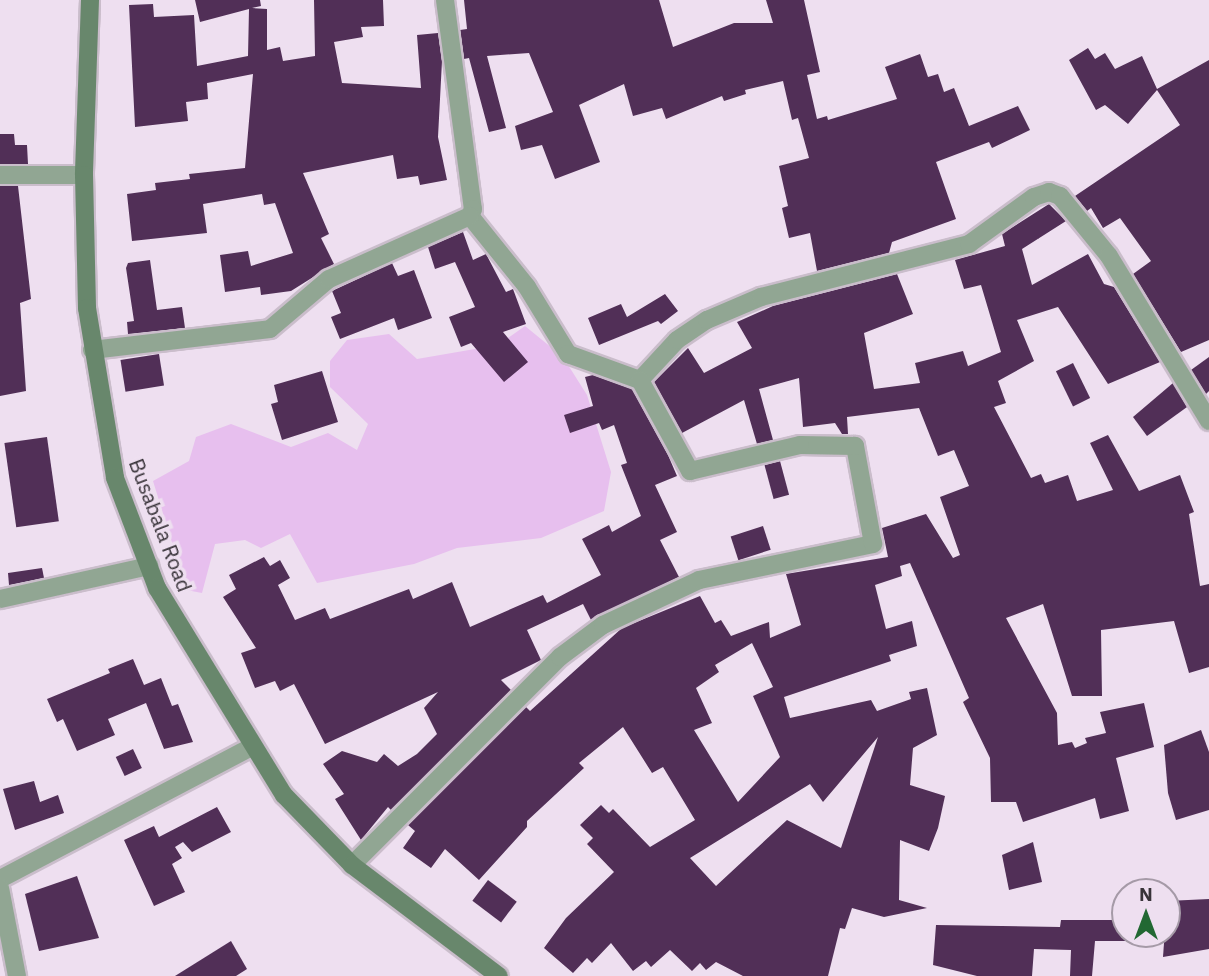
<!DOCTYPE html>
<style>
body{margin:0}
#map{position:relative;width:1209px;height:976px;overflow:hidden;background:#eedff0;font-family:"IBM Plex Sans",sans-serif}
div>[style]{position:absolute}
.green>*{inset:0;background:#e7bfee}
.building>*{inset:0;background:#512f57;transform-origin:0 0}
.roads{filter:drop-shadow(2px 0 #cabdcb) drop-shadow(-2px 0 #cabdcb) drop-shadow(0 2px #cabdcb) drop-shadow(0 -2px #cabdcb)}
.street>*{height:18px;margin:-9px;padding:0 9px;transform-origin:9px;border-radius:9px;background:#91a693}
.secondary>*{height:18px;margin:-9px;padding:0 9px;transform-origin:9px;border-radius:9px;background:#68876c}
span{translate:-50% -50%;white-space:nowrap;text-align:center;line-height:1.15;-webkit-text-stroke:7px #eedff0;paint-order:stroke}
.street-label{font-size:21px;color:#383339}
.north{position:absolute;left:1111px;top:878px;width:70px;height:70px;box-sizing:border-box;background:#eedff0;border:2px solid #a59aa7;border-radius:50%;rotate:0deg;font-size:19px;font-weight:700;line-height:28px;text-align:center;color:#383339}
.north::after{content:'';display:block;margin:auto;width:24px;height:32px;background:#226833;clip-path:polygon(50% 0,100% 100%,50% 72%,0 100%)}
</style>
<div id="map">
<div class="green">
<div style="clip-path:polygon(525px 326px,563px 357px,587px 395px,611px 472px,604px 511px,541px 538px,457px 548px,414px 564px,317px 583px,290px 534px,261px 548px,245px 540px,215px 544px,202px 593px,181px 589px,179px 565px,153px 481px,189px 461px,196px 437px,231px 424px,291px 447px,328px 433px,357px 450px,368px 424px,330px 387px,330px 361px,347px 340px,389px 334px,417px 359px,498px 345px)"></div>
</div>
<div class="building">
<div style="clip-path:polygon(195px 0,260px 0,261px 6px,252px 8px,267px 9px,267px 50px,280px 47px,283px 61px,315px 56px,314px 0,383px 0,384px 26px,361px 27px,363px 37px,334px 42px,342px 83px,421px 88px,417px 35px,438px 33px,442px 61px,438px 137px,447px 180px,420px 185px,418px 176px,397px 179px,393px 155px,303px 173px,329px 234px,321px 238px,334px 264px,291px 291px,261px 295px,260px 287px,225px 292px,220px 255px,248px 251px,251px 266px,293px 253px,275px 203px,264px 205px,262px 194px,203px 204px,207px 233px,132px 241px,127px 194px,156px 190px,155px 183px,190px 179px,189px 174px,245px 168px,253px 74px,207px 83px,208px 99px,186px 102px,188px 121px,135px 127px,129px 5px,153px 4px,154px 17px,194px 15px,197px 66px,248px 56px,249px 9px,200px 22px)"></div>
<div style="clip-path:polygon(464px 0,659px 0,673px 47px,734px 23px,773px 23px,766px 0,804px 0,820px 72px,807px 75px,817px 119px,827px 116px,828px 120px,897px 99px,885px 67px,920px 54px,928px 77px,938px 74px,944px 92px,954px 88px,969px 126px,1018px 106px,1030px 130px,992px 148px,989px 142px,936px 162px,956px 219px,892px 242px,889px 253px,817px 271px,810px 233px,789px 238px,782px 208px,788px 206px,779px 166px,809px 158px,798px 118px,792px 120px,783px 81px,745px 90px,746px 94px,724px 101px,722px 96px,666px 119px,662px 108px,633px 116px,624px 84px,579px 105px,600px 162px,555px 179px,542px 145px,521px 150px,515px 126px,553px 112px,529px 53px,487px 56px,506px 128px,489px 132px,469px 58px,464px 59px,460px 30px,467px 29px)"></div>
<div style="clip-path:polygon(1088px 48px,1095px 59px,1105px 53px,1115px 69px,1142px 56px,1157px 89px,1209px 60px,1209px 340px,1181px 352px,1133px 274px,1151px 261px,1120px 218px,1103px 228px,1091px 208px,1087px 211px,1075px 196px,1180px 125px,1157px 90px,1128px 124px,1105px 105px,1096px 110px,1069px 60px)"></div>
<div style="clip-path:polygon(0 134px,14px 134px,15px 145px,27px 145px,28px 164px,0 164px)"></div>
<div style="clip-path:polygon(0 186px,18px 186px,31px 299px,20px 303px,26px 391px,0 396px)"></div>
<div style="clip-path:polygon(evenodd,1049px 204px,1066px 221px,1022px 249px,1032px 285px,1088px 254px,1104px 284px,1114px 287px,1160px 362px,1108px 384px,1058px 307px,1017px 320px,1034px 361px,998px 381px,1006px 403px,994px 407px,1031px 478px,1041px 474px,1045px 483px,1068px 475px,1077px 501px,1113px 490px,1090px 443px,1108px 435px,1139px 491px,1180px 475px,1194px 512px,1189px 514px,1200px 586px,1209px 584px,1209px 667px,1189px 673px,1174px 621px,1101px 630px,1102px 696px,1072px 696px,1043px 604px,1006px 618px,1057px 713px,1058px 745px,1072px 742px,1075px 748px,1087px 743px,1085px 738px,1106px 733px,1100px 712px,1144px 703px,1154px 747px,1116px 758px,1129px 811px,1100px 819px,1095px 798px,1023px 822px,1016px 802px,991px 802px,990px 758px,963px 702px,969px 698px,910px 563px,900px 566px,902px 576px,875px 585px,886px 629px,912px 621px,917px 646px,889px 655px,891px 661px,784px 697px,790px 718px,871px 700px,877px 711px,911px 699px,909px 692px,927px 688px,937px 735px,913px 748px,910px 785px,945px 796px,938px 828px,929px 851px,900px 840px,899px 900px,927px 908px,884px 917px,852px 908px,845px 929px,840px 928px,828px 976px,743px 976px,716px 962px,706px 970px,700px 963px,692px 971px,670px 950px,651px 967px,646px 961px,633px 971px,611px 943px,592px 963px,587px 958px,573px 973px,544px 948px,566px 918px,614px 872px,587px 844px,593px 838px,580px 825px,601px 805px,609px 813px,613px 809px,650px 847px,695px 820px,663px 767px,652px 773px,623px 727px,579px 763px,584px 768px,527px 821px,527px 827px,479px 880px,445px 849px,431px 868px,403px 848px,415px 831px,408px 825px,526px 707px,530px 711px,622px 628px,700px 596px,715px 623px,721px 620px,731px 636px,769px 622px,770px 638px,801px 625px,786px 574px,888px 557px,882px 528px,926px 514px,953px 558px,960px 555px,940px 497px,969px 486px,954px 450px,938px 456px,919px 408px,847px 417px,848px 434px,842px 434px,835px 423px,803px 427px,799px 378px,759px 389px,773px 440px,757px 444px,744px 400px,682px 433px,654px 382px,688px 348px,704px 373px,752px 348px,737px 322px,773px 306px,897px 274px,913px 314px,864px 333px,874px 389px,920px 383px,915px 363px,963px 351px,968px 366px,1001px 352px,981px 285px,964px 289px,955px 260px,1005px 246px,1002px 234px,1049px 204px,752px 643px,773px 687px,753px 696px,780px 757px,738px 802px,694px 730px,712px 723px,696px 688px,719px 672px,715px 665px,752px 643px,1049px 204px,878px 737px,841px 848px,787px 820px,716px 886px,690px 858px,810px 784px,823px 802px,878px 737px)"></div>
<div style="clip-path:polygon(463px 232px,473px 260px,486px 254px,506px 292px,513px 289px,526px 324px,503px 332px,528px 362px,504px 382px,471px 343px,461px 347px,449px 317px,475px 307px,455px 262px,435px 269px,428px 247px)"></div>
<div style="clip-path:polygon(150px 260px,157px 310px,182px 307px,185px 328px,128px 334px,127px 322px,134px 321px,126px 268px,128px 263px)"></div>
<div style="clip-path:polygon(392px 263px,398px 276px,414px 270px,432px 318px,398px 330px,394px 318px,340px 339px,331px 317px,341px 313px,332px 291px)"></div>
<div style="clip-path:polygon(665px 294px,678px 311px,661px 324px,658px 321px,599px 345px,588px 318px,621px 304px,627px 317px)"></div>
<div style="left:159px;top:354px;width:32px;height:39px;rotate:81deg"></div>
<div style="clip-path:polygon(1209px 357px,1209px 391px,1206px 394px,1191px 370px)"></div>
<div style="left:1073px;top:363px;width:39px;height:19px;rotate:64deg"></div>
<div style="clip-path:polygon(322px 371px,338px 422px,282px 440px,271px 404px,278px 402px,274px 385px)"></div>
<div style="clip-path:polygon(593px 375px,632px 389px,668px 455px,677px 476px,655px 485px,677px 532px,660px 540px,679px 577px,591px 620px,583px 604px,527px 630px,541px 660px,501px 680px,511px 690px,391px 810px,388px 807px,361px 840px,335px 799px,344px 794px,323px 764px,342px 751px,377px 762px,384px 754px,398px 766px,417px 754px,437px 734px,424px 708px,438px 692px,325px 744px,294px 684px,280px 691px,275px 681px,255px 688px,241px 653px,256px 648px,223px 597px,236px 589px,229px 575px,264px 557px,270px 566px,280px 560px,290px 578px,278px 585px,295px 620px,325px 608px,330px 619px,409px 589px,413px 599px,452px 582px,470px 627px,543px 595px,547px 603px,601px 575px,582px 539px,609px 525px,612px 532px,641px 516px,621px 465px,627px 463px,614px 425px,602px 430px,599px 423px,570px 433px,564px 415px,593px 406px,585px 377px)"></div>
<div style="clip-path:polygon(1173px 383px,1187px 407px,1147px 436px,1133px 417px)"></div>
<div style="left:47px;top:437px;width:85px;height:43px;rotate:82deg"></div>
<div style="left:780px;top:461px;width:35px;height:16px;rotate:75deg"></div>
<div style="left:763px;top:526px;width:25px;height:34px;rotate:72deg"></div>
<div style="clip-path:polygon(42px 568px,44px 578px,9px 585px,8px 573px)"></div>
<div style="clip-path:polygon(133px 659px,144px 685px,161px 678px,172px 706px,178px 704px,193px 742px,164px 749px,146px 703px,108px 719px,115px 735px,77px 751px,63px 719px,57px 722px,47px 699px,110px 673px,108px 669px)"></div>
<div style="clip-path:polygon(1201px 730px,1209px 752px,1209px 810px,1176px 820px,1168px 793px,1164px 745px)"></div>
<div style="left:133px;top:749px;width:21px;height:19px;rotate:65deg"></div>
<div style="clip-path:polygon(34px 781px,40px 802px,58px 795px,64px 813px,15px 830px,3px 789px)"></div>
<div style="clip-path:polygon(217px 807px,231px 832px,192px 852px,183px 842px,175px 847px,182px 858px,172px 864px,185px 892px,154px 906px,124px 840px,154px 826px,159px 837px)"></div>
<div style="clip-path:polygon(1033px 842px,1042px 882px,1009px 890px,1002px 855px)"></div>
<div style="clip-path:polygon(77px 876px,99px 938px,39px 951px,25px 894px)"></div>
<div style="left:488px;top:880px;width:36px;height:26px;rotate:37deg"></div>
<div style="clip-path:polygon(1209px 899px,1209px 949px,1163px 957px,1167px 901px)"></div>
<div style="clip-path:polygon(1061px 920px,1125px 920px,1125px 941px,1095px 941px,1092px 976px,1070px 976px,1071px 950px,1034px 949px,1032px 976px,977px 976px,933px 965px,936px 925px,1060px 927px)"></div>
<div style="clip-path:polygon(231px 941px,247px 969px,236px 976px,175px 976px)"></div>
</div>
<div class="roads">
<div class="street">
<div style="left:445px;top:0;width:211px;rotate:82.4deg"></div>
<div style="left:473px;top:209px;width:8px;rotate:113deg"></div>
<div style="left:470px;top:216px;width:91px;rotate:51.2deg"></div>
<div style="left:527px;top:287px;width:79px;rotate:58.5deg"></div>
<div style="left:568px;top:354px;width:77px;rotate:19.9deg"></div>
<div style="left:640px;top:380px;width:54px;rotate:-47.2deg"></div>
<div style="left:677px;top:340px;width:36px;rotate:-34deg"></div>
<div style="left:707px;top:320px;width:59px;rotate:-23.1deg"></div>
<div style="left:761px;top:297px;width:215px;rotate:-14.3deg"></div>
<div style="left:969px;top:244px;width:80px;rotate:-35.9deg"></div>
<div style="left:1034px;top:197px;width:16px;rotate:-18deg"></div>
<div style="left:1049px;top:192px;width:12px;rotate:20deg"></div>
<div style="left:1060px;top:196px;width:77px;rotate:50.8deg"></div>
<div style="left:1109px;top:256px;width:193px;rotate:58.8deg"></div>
<div style="left:0;top:175px;width:84px"></div>
<div style="left:92px;top:350px;width:179px;rotate:-6.7deg"></div>
<div style="left:270px;top:329px;width:77px;rotate:-40.3deg"></div>
<div style="left:329px;top:279px;width:154px;rotate:-24.1deg"></div>
<div style="left:0;top:599px;width:153px;rotate:-12.5deg"></div>
<div style="left:352px;top:865px;width:294px;rotate:-45deg"></div>
<div style="left:560px;top:657px;width:54px;rotate:-36.7deg"></div>
<div style="left:603px;top:625px;width:106px;rotate:-25.1deg"></div>
<div style="left:699px;top:580px;width:178px;rotate:-11.7deg"></div>
<div style="left:873px;top:544px;width:100px;rotate:-100.4deg"></div>
<div style="left:855px;top:446px;width:55px;rotate:-179deg"></div>
<div style="left:800px;top:445px;width:113px;rotate:166.7deg"></div>
<div style="left:690px;top:471px;width:104px;rotate:-118.8deg"></div>
<div style="left:0;top:879px;width:284px;rotate:-27.7deg"></div>
<div style="left:0;top:888px;width:90px;rotate:79.1deg"></div>
</div>
<div class="secondary">
<div style="left:90px;top:0;width:175px;rotate:92deg"></div>
<div style="left:84px;top:175px;width:133px;rotate:88.7deg"></div>
<div style="left:87px;top:308px;width:172px;rotate:80.6deg"></div>
<div style="left:115px;top:478px;width:118px;rotate:69.1deg"></div>
<div style="left:157px;top:588px;width:243px;rotate:58.5deg"></div>
<div style="left:284px;top:795px;width:98px;rotate:45.8deg"></div>
<div style="left:352px;top:865px;width:184px;rotate:37.1deg"></div>
</div>
</div>
<div class="street-label">
<span style="left:161px;top:525px;rotate:69deg">Busabala Road</span>
</div>
<div class="north">N</div>
</div>
